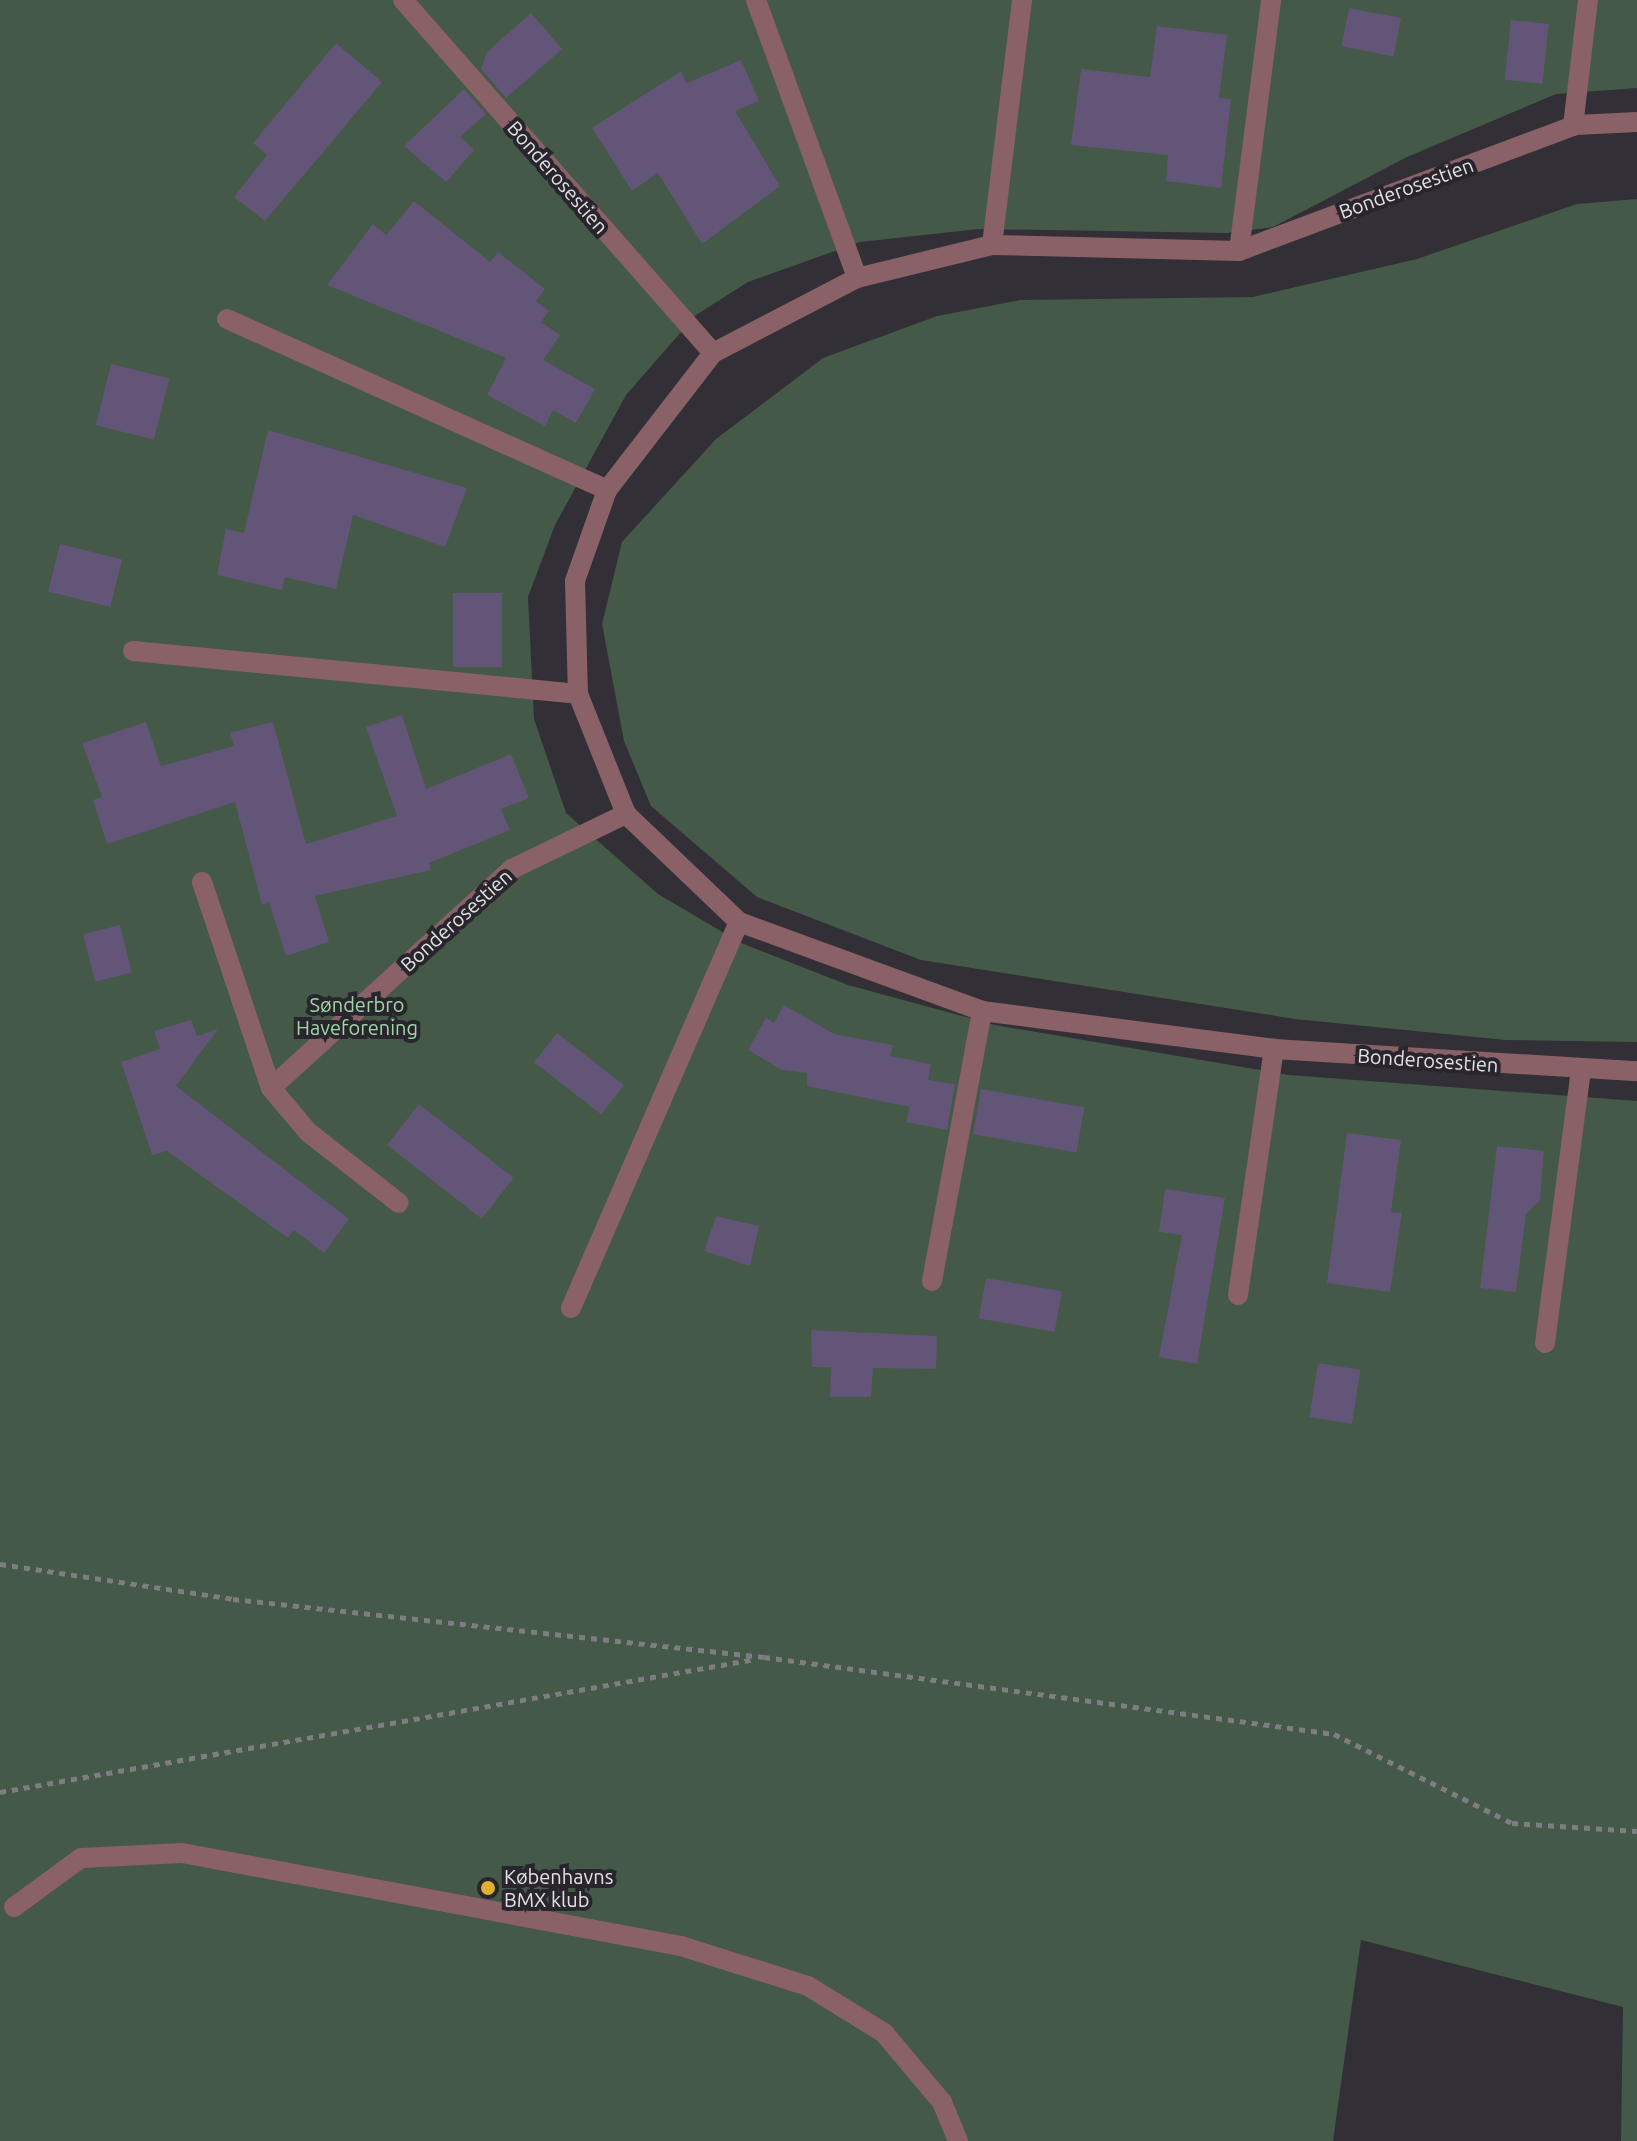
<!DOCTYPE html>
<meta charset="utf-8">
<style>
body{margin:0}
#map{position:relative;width:1637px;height:2141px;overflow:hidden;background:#323036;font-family:Ubuntu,sans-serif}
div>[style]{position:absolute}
.green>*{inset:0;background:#445947}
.building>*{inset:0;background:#625578;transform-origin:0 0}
.path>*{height:5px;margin-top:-2.5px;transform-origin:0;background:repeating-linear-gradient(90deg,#7e7d82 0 6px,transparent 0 12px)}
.minor>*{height:20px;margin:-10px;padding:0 10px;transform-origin:10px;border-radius:10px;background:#8a6167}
.dots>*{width:22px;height:22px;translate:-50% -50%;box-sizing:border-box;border:4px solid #28262c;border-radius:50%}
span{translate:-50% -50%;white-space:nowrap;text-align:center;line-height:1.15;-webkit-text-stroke:8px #28262c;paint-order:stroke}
.street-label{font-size:20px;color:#e2e1e5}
.park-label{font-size:20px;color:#9fd7a8}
.poi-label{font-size:20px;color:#e2e1e5}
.left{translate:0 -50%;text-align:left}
</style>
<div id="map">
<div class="green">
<div style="clip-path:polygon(0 0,1637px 0,1637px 88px,1556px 94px,1407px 157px,1273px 227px,1227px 233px,979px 229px,860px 242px,748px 282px,696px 315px,626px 395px,555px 525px,528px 597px,534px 719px,566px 813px,658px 894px,741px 943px,848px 985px,995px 1025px,1289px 1075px,1637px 1101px,1637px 2141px,1621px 2141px,1623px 2007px,1361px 1940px,1333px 2141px,0 2141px)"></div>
<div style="clip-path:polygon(1637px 199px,1637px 1042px,1506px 1040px,1295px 1019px,921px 960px,757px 897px,651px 806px,624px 741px,602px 624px,622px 542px,716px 439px,823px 358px,937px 316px,1020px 300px,1253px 297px,1417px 259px,1577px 204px)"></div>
</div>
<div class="building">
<div style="left:1349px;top:8px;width:53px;height:39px;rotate:11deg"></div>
<div style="clip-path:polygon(531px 13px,562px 49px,506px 98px,481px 69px,487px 52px)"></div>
<div style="left:1511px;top:20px;width:38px;height:60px;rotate:6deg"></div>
<div style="clip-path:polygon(1157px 26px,1227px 35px,1219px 98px,1231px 99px,1221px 188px,1166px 181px,1168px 155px,1071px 145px,1081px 69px,1150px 77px)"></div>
<div style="clip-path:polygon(336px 43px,382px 82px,265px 221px,234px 197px,267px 155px,253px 143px)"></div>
<div style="clip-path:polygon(741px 60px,759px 101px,735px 111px,780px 186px,702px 244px,658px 173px,632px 191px,592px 128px,681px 71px,687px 83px)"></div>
<div style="clip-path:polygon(464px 89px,486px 114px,460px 137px,474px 150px,446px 182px,404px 146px)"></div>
<div style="clip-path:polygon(414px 201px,490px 262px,498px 252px,545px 289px,536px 301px,549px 311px,541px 322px,560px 335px,543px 360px,595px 389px,576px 423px,553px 410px,545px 426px,487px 395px,506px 358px,327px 285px,373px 224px,386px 235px)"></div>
<div style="left:111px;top:364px;width:60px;height:63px;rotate:14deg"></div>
<div style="clip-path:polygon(268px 430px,467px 488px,445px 547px,353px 515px,336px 589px,285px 577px,282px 590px,217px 575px,226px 529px,244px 533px)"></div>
<div style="left:60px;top:544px;width:64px;height:49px;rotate:14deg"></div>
<div style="left:453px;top:593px;width:49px;height:74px"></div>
<div style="clip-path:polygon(402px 715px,426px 789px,511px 754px,529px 798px,501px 809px,510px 830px,429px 863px,431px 870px,315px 896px,329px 942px,286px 956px,269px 902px,262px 905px,235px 802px,107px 844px,93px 800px,102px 797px,82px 743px,146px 722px,161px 766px,234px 746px,230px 733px,273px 722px,306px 844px,397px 816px,366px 727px)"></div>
<div style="left:120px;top:925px;width:49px;height:38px;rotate:76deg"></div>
<div style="clip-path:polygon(784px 1005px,834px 1034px,893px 1045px,890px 1056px,931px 1064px,928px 1080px,955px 1084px,947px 1130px,906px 1122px,910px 1107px,807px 1086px,807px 1073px,782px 1070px,748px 1050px,766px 1018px,774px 1023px)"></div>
<div style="clip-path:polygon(191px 1020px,197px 1036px,218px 1029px,176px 1086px,349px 1219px,324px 1253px,294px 1230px,288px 1238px,167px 1151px,152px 1155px,121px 1062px,160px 1049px,154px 1031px)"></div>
<div style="left:557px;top:1033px;width:85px;height:37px;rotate:38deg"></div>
<div style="left:981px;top:1089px;width:105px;height:46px;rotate:10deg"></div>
<div style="left:419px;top:1104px;width:120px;height:52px;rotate:38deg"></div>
<div style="clip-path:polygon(1347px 1133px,1401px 1140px,1391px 1212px,1402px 1213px,1390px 1292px,1327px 1283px)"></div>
<div style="clip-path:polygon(1497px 1146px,1544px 1151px,1540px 1200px,1526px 1214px,1516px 1292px,1480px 1288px)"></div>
<div style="clip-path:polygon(1165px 1189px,1225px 1198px,1197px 1364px,1159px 1357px,1182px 1235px,1159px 1232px)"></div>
<div style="clip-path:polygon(716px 1216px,759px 1226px,750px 1266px,704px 1251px)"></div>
<div style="left:986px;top:1278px;width:77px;height:41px;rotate:10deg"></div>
<div style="clip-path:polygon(811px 1330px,937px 1336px,936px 1369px,873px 1368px,871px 1397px,830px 1397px,831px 1367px,812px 1367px)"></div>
<div style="left:1318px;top:1363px;width:43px;height:55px;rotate:9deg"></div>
</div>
<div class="path">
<div style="left:0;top:1564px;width:236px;rotate:8.5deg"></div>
<div style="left:233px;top:1599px;width:534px;rotate:6.23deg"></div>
<div style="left:764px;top:1657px;width:575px;rotate:7.69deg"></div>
<div style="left:1334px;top:1734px;width:199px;rotate:26.6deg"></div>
<div style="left:1512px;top:1823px;width:125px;rotate:3.7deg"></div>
<div style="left:0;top:1792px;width:767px;rotate:-9.99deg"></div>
</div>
<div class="minor">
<div style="left:403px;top:0;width:470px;rotate:48.7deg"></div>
<div style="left:756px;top:0;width:296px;rotate:70deg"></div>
<div style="left:1637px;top:122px;width:61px;rotate:177.2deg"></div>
<div style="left:1576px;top:125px;width:360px;rotate:159.5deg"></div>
<div style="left:1239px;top:251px;width:247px;rotate:-178.6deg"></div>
<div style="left:992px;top:245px;width:139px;rotate:166.3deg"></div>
<div style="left:857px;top:278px;width:162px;rotate:152.5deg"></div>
<div style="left:713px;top:353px;width:173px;rotate:127.7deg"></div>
<div style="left:607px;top:490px;width:96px;rotate:109.4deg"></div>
<div style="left:575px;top:581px;width:113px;rotate:88.5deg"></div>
<div style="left:578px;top:694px;width:129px;rotate:68.2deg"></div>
<div style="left:626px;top:814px;width:156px;rotate:43.7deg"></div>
<div style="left:739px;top:922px;width:259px;rotate:20.1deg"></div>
<div style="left:982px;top:1011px;width:294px;rotate:7.4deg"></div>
<div style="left:1274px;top:1049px;width:364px;rotate:3.5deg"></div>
<div style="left:1573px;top:126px;width:127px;rotate:-83.2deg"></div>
<div style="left:992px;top:245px;width:247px;rotate:-83deg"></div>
<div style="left:1239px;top:251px;width:253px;rotate:-82.7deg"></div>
<div style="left:227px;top:319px;width:417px;rotate:24.2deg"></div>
<div style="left:133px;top:651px;width:447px;rotate:5.5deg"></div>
<div style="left:202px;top:882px;width:217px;rotate:71.5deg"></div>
<div style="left:271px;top:1088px;width:57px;rotate:49.9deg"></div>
<div style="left:308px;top:1132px;width:115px;rotate:38deg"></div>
<div style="left:271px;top:1088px;width:326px;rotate:-42.3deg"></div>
<div style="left:512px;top:869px;width:127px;rotate:-25.8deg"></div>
<div style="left:932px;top:1281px;width:275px;rotate:-79.5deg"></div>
<div style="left:1238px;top:1295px;width:249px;rotate:-81.7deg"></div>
<div style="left:571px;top:1308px;width:421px;rotate:-66.5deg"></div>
<div style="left:1545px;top:1343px;width:274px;rotate:-82.5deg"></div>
<div style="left:14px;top:1907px;width:83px;rotate:-36.2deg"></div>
<div style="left:81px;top:1858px;width:101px;rotate:-2.8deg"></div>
<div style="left:182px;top:1853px;width:508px;rotate:10.56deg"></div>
<div style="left:681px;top:1946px;width:133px;rotate:17.5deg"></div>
<div style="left:808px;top:1986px;width:89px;rotate:31.7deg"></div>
<div style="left:884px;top:2033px;width:90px;rotate:50deg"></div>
<div style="left:942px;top:2102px;width:42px;rotate:67.7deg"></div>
</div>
<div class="dots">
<div style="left:488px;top:1888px;background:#e0b034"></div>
</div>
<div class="street-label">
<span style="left:558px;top:177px;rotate:49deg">Bonderosestien</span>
<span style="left:1406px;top:188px;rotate:-20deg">Bonderosestien</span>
<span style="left:456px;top:920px;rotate:-42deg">Bonderosestien</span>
<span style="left:1428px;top:1060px;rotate:4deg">Bonderosestien</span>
</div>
<div class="park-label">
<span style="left:357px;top:1016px">Sønderbro<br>Haveforening</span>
</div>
<div class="poi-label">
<span class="left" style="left:504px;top:1888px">Københavns<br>BMX klub</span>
</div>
</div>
